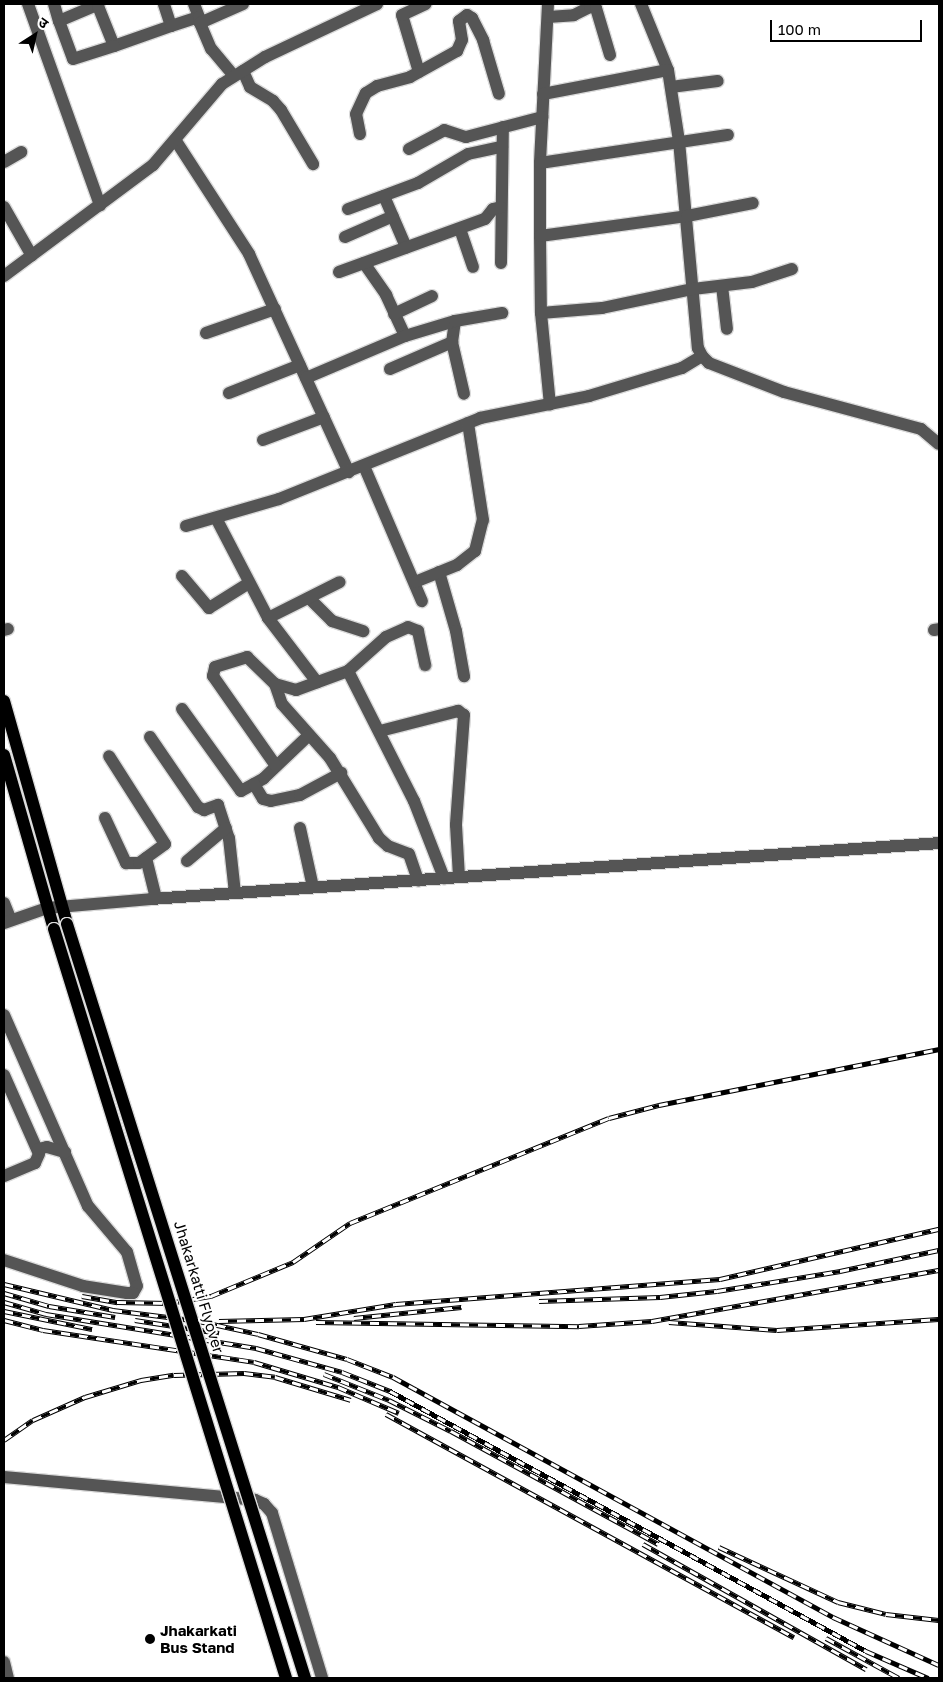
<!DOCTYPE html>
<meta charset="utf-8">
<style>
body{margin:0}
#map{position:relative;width:943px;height:1682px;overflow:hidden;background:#fff;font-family:"Golos Text","Noto Sans Devanagari",sans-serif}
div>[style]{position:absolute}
.roads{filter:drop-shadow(1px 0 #dbdbdb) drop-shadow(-1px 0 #dbdbdb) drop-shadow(0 1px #dbdbdb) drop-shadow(0 -1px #dbdbdb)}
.minor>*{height:12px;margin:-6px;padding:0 6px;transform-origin:6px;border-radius:6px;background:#555}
.major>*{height:12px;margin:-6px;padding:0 6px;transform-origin:6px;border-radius:6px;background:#000}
.rail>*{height:5px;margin-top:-2.5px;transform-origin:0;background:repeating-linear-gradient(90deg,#fff 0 9px,#000 0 18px);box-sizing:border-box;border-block:1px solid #000}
.bridges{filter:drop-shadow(1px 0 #dbdbdb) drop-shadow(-1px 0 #dbdbdb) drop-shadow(0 1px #dbdbdb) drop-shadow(0 -1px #dbdbdb)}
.major-bridge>*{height:12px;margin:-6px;padding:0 6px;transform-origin:6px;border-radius:6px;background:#000}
.dots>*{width:14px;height:14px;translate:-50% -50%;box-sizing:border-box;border:2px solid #fff;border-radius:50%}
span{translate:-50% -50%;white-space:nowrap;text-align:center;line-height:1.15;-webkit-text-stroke:4px #fff;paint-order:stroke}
.street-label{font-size:15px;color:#000}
.poi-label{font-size:15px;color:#000;font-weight:700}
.left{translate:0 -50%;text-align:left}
.frame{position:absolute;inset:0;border:5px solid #000;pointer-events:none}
.north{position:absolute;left:10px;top:10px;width:50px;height:50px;-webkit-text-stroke:4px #fff;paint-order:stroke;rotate:35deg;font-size:14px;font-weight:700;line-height:20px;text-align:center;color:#000}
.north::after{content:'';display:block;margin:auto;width:18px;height:22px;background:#000;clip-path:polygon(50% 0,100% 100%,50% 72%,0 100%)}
.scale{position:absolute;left:770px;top:20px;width:152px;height:22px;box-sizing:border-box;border:2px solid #000;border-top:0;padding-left:6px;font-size:15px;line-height:18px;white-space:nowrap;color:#000;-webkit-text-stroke:4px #fff;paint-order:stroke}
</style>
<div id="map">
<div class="roads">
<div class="minor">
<div style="left:28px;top:4px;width:214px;rotate:70.3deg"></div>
<div style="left:54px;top:4px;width:18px;rotate:74deg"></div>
<div style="left:59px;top:21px;width:43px;rotate:-23deg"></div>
<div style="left:194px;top:4px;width:14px;rotate:69deg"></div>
<div style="left:548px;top:4px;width:159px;rotate:92.9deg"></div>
<div style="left:540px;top:163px;width:73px;rotate:90deg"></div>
<div style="left:540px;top:236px;width:77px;rotate:89.3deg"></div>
<div style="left:541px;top:313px;width:92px;rotate:84.4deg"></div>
<div style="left:641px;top:4px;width:71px;rotate:67.8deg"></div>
<div style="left:668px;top:70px;width:72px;rotate:81.2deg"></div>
<div style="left:679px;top:141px;width:208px;rotate:84.8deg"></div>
<div style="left:698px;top:348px;width:9px;rotate:63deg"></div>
<div style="left:702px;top:356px;width:10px;rotate:45deg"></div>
<div style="left:709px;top:363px;width:80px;rotate:21.1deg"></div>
<div style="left:784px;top:392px;width:142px;rotate:15.1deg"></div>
<div style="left:921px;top:429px;width:23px;rotate:40deg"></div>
<div style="left:98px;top:6px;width:43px;rotate:68.2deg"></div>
<div style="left:114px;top:46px;width:60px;rotate:-19.3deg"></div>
<div style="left:171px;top:26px;width:23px;rotate:-108deg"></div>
<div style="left:548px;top:17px;width:26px;rotate:-4deg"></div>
<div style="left:574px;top:15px;width:18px;rotate:-27deg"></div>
<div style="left:590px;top:7px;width:6px;rotate:9deg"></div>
<div style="left:596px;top:8px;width:49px;rotate:73.4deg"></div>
<div style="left:59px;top:21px;width:40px;rotate:69.8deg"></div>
<div style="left:73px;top:59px;width:43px;rotate:-17.6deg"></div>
<div style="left:171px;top:26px;width:29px;rotate:-18deg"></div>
<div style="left:199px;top:17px;width:6px;rotate:81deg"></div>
<div style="left:243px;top:71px;width:17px;rotate:66deg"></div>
<div style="left:250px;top:87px;width:27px;rotate:31deg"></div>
<div style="left:273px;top:101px;width:12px;rotate:48deg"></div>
<div style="left:281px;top:110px;width:63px;rotate:59.3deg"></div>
<div style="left:419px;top:72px;width:59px;rotate:-106.6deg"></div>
<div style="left:402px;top:15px;width:26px;rotate:-25deg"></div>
<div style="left:234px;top:76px;width:35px;rotate:-130deg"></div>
<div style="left:211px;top:49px;width:28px;rotate:-113deg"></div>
<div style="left:200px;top:23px;width:47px;rotate:-23.8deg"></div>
<div style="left:671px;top:87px;width:47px;rotate:-7.3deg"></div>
<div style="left:543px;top:94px;width:127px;rotate:-10.9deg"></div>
<div style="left:360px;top:134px;width:20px;rotate:-101deg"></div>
<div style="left:356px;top:114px;width:23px;rotate:-65deg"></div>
<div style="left:366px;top:93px;width:13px;rotate:-32deg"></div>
<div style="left:377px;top:86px;width:34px;rotate:-15deg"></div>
<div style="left:410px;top:77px;width:54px;rotate:-29deg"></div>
<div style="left:457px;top:51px;width:12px;rotate:-66deg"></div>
<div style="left:462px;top:40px;width:19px;rotate:-99deg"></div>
<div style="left:459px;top:21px;width:10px;rotate:-37deg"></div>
<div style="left:467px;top:15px;width:6px;rotate:31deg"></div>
<div style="left:472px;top:18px;width:25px;rotate:63deg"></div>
<div style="left:483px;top:40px;width:56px;rotate:73.5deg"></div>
<div style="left:176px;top:141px;width:135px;rotate:57.1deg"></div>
<div style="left:249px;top:254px;width:240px;rotate:65.4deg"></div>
<div style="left:409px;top:149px;width:40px;rotate:-28deg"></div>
<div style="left:444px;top:130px;width:23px;rotate:18deg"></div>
<div style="left:466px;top:137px;width:79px;rotate:-14.7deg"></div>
<div style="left:4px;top:162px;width:20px;rotate:-30deg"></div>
<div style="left:540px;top:163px;width:190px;rotate:-8.5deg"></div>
<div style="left:384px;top:196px;width:56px;rotate:66.7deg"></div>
<div style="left:4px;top:207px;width:56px;rotate:60.3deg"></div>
<div style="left:348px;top:209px;width:75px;rotate:-20.4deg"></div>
<div style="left:418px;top:183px;width:58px;rotate:-30.1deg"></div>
<div style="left:468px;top:154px;width:35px;rotate:-12deg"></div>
<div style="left:460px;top:229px;width:40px;rotate:71.1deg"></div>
<div style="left:540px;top:236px;width:148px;rotate:-7.7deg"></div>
<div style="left:687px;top:216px;width:67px;rotate:-11.1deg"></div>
<div style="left:345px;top:237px;width:52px;rotate:-23.6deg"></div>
<div style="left:364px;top:263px;width:39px;rotate:55deg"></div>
<div style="left:386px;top:295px;width:45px;rotate:65.1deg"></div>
<div style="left:501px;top:263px;width:136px;rotate:-89.2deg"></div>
<div style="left:339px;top:272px;width:155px;rotate:-20deg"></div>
<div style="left:485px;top:219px;width:13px;rotate:-51deg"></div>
<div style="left:493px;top:209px;width:8px;rotate:-14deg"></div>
<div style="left:4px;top:276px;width:186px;rotate:-36.7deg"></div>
<div style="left:153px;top:165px;width:106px;rotate:-49.6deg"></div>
<div style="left:222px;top:84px;width:51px;rotate:-32.1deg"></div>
<div style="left:265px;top:57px;width:124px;rotate:-25.3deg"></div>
<div style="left:722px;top:286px;width:43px;rotate:83.4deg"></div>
<div style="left:541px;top:313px;width:61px;rotate:-4.7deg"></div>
<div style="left:602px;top:308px;width:93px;rotate:-11.8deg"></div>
<div style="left:693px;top:289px;width:59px;rotate:-6.8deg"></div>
<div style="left:752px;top:282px;width:42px;rotate:-18deg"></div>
<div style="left:394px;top:314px;width:42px;rotate:-25.3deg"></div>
<div style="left:455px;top:321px;width:21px;rotate:98deg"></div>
<div style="left:452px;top:342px;width:53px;rotate:77deg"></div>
<div style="left:206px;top:333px;width:73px;rotate:-19.2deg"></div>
<div style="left:390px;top:369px;width:68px;rotate:-23.5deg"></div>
<div style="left:306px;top:378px;width:108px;rotate:-23deg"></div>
<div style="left:405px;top:336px;width:52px;rotate:-16.7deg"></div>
<div style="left:455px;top:321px;width:48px;rotate:-9.7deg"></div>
<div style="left:229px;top:393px;width:76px;rotate:-21.5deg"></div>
<div style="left:263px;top:440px;width:65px;rotate:-20.7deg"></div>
<div style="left:364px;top:466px;width:147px;rotate:66.8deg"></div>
<div style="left:216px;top:518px;width:113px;rotate:62.5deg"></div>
<div style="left:268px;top:618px;width:81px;rotate:52.6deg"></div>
<div style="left:186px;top:526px;width:97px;rotate:-16.2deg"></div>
<div style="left:279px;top:499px;width:217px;rotate:-21.9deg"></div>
<div style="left:480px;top:418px;width:111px;rotate:-11.4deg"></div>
<div style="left:589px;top:396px;width:97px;rotate:-16.8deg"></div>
<div style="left:682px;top:368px;width:23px;rotate:-31deg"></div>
<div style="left:439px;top:572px;width:61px;rotate:73.9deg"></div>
<div style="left:456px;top:631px;width:46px;rotate:79.9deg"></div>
<div style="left:182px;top:576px;width:42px;rotate:49.8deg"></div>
<div style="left:209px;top:608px;width:47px;rotate:-32deg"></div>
<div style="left:415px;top:582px;width:45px;rotate:-22deg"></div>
<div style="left:457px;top:565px;width:23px;rotate:-38deg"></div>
<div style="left:475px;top:551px;width:32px;rotate:-76deg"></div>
<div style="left:483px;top:520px;width:98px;rotate:-98.8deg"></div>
<div style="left:309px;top:598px;width:33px;rotate:45deg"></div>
<div style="left:332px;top:621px;width:33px;rotate:18deg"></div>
<div style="left:268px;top:618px;width:80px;rotate:-26.6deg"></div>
<div style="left:4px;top:630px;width:4px;rotate:-14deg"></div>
<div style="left:934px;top:630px;width:5px;rotate:-11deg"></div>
<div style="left:348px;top:671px;width:51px;rotate:-41.8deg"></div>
<div style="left:386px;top:637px;width:24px;rotate:-24deg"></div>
<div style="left:408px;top:627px;width:11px;rotate:22deg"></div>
<div style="left:418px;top:631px;width:35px;rotate:78deg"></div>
<div style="left:275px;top:684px;width:21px;rotate:71deg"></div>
<div style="left:282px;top:704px;width:72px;rotate:48.4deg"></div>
<div style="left:330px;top:758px;width:94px;rotate:58.5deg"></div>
<div style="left:379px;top:838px;width:12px;rotate:42deg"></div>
<div style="left:388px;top:846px;width:22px;rotate:21deg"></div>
<div style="left:409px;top:854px;width:28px;rotate:71deg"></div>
<div style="left:182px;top:709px;width:101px;rotate:54.3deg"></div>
<div style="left:241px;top:791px;width:26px;rotate:-29deg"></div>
<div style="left:264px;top:778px;width:61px;rotate:-43.7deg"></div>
<div style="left:380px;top:731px;width:81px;rotate:-14.4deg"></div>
<div style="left:458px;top:711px;width:7px;rotate:34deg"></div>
<div style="left:464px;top:715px;width:110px;rotate:94.2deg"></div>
<div style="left:456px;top:825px;width:52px;rotate:86.7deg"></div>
<div style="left:150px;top:737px;width:85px;rotate:55.6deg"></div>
<div style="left:198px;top:807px;width:7px;rotate:27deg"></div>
<div style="left:204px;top:810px;width:15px;rotate:-20deg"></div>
<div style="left:218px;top:805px;width:35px;rotate:72deg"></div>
<div style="left:229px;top:838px;width:55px;rotate:83.8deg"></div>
<div style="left:276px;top:766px;width:110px;rotate:-125deg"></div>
<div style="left:213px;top:676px;width:9px;rotate:-77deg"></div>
<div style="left:215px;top:667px;width:34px;rotate:-17deg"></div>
<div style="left:247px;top:657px;width:39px;rotate:44deg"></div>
<div style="left:275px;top:684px;width:22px;rotate:16deg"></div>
<div style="left:296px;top:690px;width:55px;rotate:-20.1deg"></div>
<div style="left:348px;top:671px;width:146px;rotate:63.1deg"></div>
<div style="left:414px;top:801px;width:83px;rotate:68.7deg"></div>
<div style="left:254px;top:784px;width:17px;rotate:59deg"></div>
<div style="left:263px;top:799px;width:8px;rotate:14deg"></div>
<div style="left:271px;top:801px;width:30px;rotate:-12deg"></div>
<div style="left:300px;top:795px;width:47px;rotate:-28.2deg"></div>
<div style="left:105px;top:818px;width:50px;rotate:65deg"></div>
<div style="left:126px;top:863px;width:13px"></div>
<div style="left:139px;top:863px;width:32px;rotate:-36deg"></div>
<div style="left:165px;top:844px;width:104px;rotate:-122.5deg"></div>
<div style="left:300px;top:828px;width:60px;rotate:77.6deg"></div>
<div style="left:146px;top:858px;width:41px;rotate:76deg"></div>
<div style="left:187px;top:861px;width:51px;rotate:-40.2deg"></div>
<div style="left:4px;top:903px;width:18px;rotate:68deg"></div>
<div style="left:4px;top:923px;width:46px;rotate:-19.2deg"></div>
<div style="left:47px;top:908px;width:104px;rotate:-4.9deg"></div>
<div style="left:151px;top:899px;width:790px;rotate:-4.06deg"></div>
<div style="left:4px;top:1015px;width:209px;rotate:66.3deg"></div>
<div style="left:88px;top:1206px;width:60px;rotate:49.7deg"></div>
<div style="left:127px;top:1252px;width:35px;rotate:74deg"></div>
<div style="left:137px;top:1286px;width:8px;rotate:120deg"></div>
<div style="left:133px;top:1293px;width:6px;rotate:180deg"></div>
<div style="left:127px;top:1293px;width:45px;rotate:-171deg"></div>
<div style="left:83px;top:1286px;width:83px;rotate:-161.8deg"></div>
<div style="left:4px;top:1075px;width:86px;rotate:66.1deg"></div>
<div style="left:39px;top:1154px;width:10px;rotate:114deg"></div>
<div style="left:35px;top:1163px;width:34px;rotate:157deg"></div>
<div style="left:38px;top:1149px;width:9px;rotate:-13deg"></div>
<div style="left:47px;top:1147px;width:19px;rotate:16deg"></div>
<div style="left:4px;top:1477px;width:252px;rotate:5.2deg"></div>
<div style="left:255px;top:1500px;width:10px;rotate:24deg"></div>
<div style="left:264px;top:1504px;width:12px;rotate:48deg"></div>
<div style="left:272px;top:1513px;width:172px;rotate:73.1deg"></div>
<div style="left:4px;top:1662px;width:16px;rotate:76deg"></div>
</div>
<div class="major">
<div style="left:4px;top:701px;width:232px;rotate:74.2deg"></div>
<div style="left:4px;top:755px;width:181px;rotate:74deg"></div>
</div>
</div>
<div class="rail">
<div style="left:4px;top:1284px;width:112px;rotate:13.4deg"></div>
<div style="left:113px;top:1310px;width:87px;rotate:7.3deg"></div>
<div style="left:199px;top:1321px;width:60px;rotate:12.4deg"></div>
<div style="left:258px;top:1334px;width:92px;rotate:15.7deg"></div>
<div style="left:347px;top:1359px;width:49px;rotate:21.4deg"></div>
<div style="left:393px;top:1377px;width:501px;rotate:28.61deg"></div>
<div style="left:833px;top:1617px;width:116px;rotate:24.4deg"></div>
<div style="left:4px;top:1293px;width:47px;rotate:16.1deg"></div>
<div style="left:49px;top:1306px;width:67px;rotate:9.5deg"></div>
<div style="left:82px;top:1296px;width:36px;rotate:10deg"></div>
<div style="left:117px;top:1302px;width:52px;rotate:1.1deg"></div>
<div style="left:169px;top:1303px;width:43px;rotate:-9.5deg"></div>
<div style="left:211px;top:1296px;width:89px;rotate:-22.5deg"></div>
<div style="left:293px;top:1262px;width:69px;rotate:-34.4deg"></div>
<div style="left:350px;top:1223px;width:279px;rotate:-22.1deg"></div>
<div style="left:609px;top:1118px;width:52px;rotate:-14.6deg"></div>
<div style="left:659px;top:1105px;width:286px;rotate:-11.3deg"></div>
<div style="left:539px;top:1301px;width:121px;rotate:-1.9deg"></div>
<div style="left:660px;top:1297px;width:57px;rotate:-6deg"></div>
<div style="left:717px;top:1291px;width:125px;rotate:-9.2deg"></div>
<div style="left:840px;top:1271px;width:101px;rotate:-12deg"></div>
<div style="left:4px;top:1302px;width:44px;rotate:15.9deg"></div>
<div style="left:46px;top:1314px;width:213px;rotate:9.2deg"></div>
<div style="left:256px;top:1348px;width:89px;rotate:15.6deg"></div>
<div style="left:342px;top:1372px;width:52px;rotate:21.6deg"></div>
<div style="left:390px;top:1391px;width:542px;rotate:28.64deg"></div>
<div style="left:866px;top:1651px;width:68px;rotate:23.5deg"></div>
<div style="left:4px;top:1311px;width:90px;rotate:11.6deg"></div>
<div style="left:354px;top:1318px;width:108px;rotate:-5.9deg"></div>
<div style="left:4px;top:1320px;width:40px;rotate:14.4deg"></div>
<div style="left:43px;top:1330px;width:213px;rotate:8.6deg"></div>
<div style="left:254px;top:1362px;width:88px;rotate:16.6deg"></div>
<div style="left:338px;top:1387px;width:66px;rotate:23.1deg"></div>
<div style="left:135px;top:1320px;width:85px;rotate:8.8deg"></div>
<div style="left:219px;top:1321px;width:85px;rotate:-1.3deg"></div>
<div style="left:304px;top:1319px;width:93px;rotate:-9.3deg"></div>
<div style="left:396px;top:1304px;width:325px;rotate:-4.4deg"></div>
<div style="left:720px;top:1279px;width:225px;rotate:-12.9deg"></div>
<div style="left:316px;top:1322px;width:263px;rotate:0.9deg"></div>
<div style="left:579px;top:1326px;width:73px;rotate:-3.9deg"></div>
<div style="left:652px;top:1321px;width:291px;rotate:-10.1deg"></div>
<div style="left:669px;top:1322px;width:108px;rotate:4.2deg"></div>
<div style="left:777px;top:1330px;width:162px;rotate:-3.9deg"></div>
<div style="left:324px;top:1374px;width:70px;rotate:21.8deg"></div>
<div style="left:389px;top:1400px;width:69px;rotate:26.6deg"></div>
<div style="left:451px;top:1431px;width:236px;rotate:28.6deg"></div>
<div style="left:386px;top:1414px;width:465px;rotate:28.7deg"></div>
<div style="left:4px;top:1440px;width:35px;rotate:-35deg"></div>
<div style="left:33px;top:1420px;width:57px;rotate:-23.9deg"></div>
<div style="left:85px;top:1397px;width:59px;rotate:-16.9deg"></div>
<div style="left:141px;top:1380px;width:33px;rotate:-9deg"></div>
<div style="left:174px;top:1375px;width:70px;rotate:-1.6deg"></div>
<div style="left:244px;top:1373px;width:31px;rotate:7deg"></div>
<div style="left:275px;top:1377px;width:79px;rotate:16.8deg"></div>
<div style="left:643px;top:1544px;width:256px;rotate:29.3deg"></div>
<div style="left:719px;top:1547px;width:131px;rotate:24.8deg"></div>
<div style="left:838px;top:1602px;width:49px;rotate:14deg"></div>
<div style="left:886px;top:1614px;width:53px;rotate:6.5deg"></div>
<div style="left:826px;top:1638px;width:83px;rotate:28.7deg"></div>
</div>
<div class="bridges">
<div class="major-bridge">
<div style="left:67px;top:924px;width:791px;rotate:72.48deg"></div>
<div style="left:54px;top:929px;width:784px;rotate:72.79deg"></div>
</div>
</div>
<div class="dots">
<div style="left:150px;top:1639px;background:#000"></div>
</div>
<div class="street-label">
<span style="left:199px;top:1287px;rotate:73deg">Jhakarkatti Flyover</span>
</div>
<div class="poi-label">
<span class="left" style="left:160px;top:1639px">Jhakarkati<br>Bus Stand</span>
</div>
<div class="frame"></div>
<div class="north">उ</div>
<div class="scale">100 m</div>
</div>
